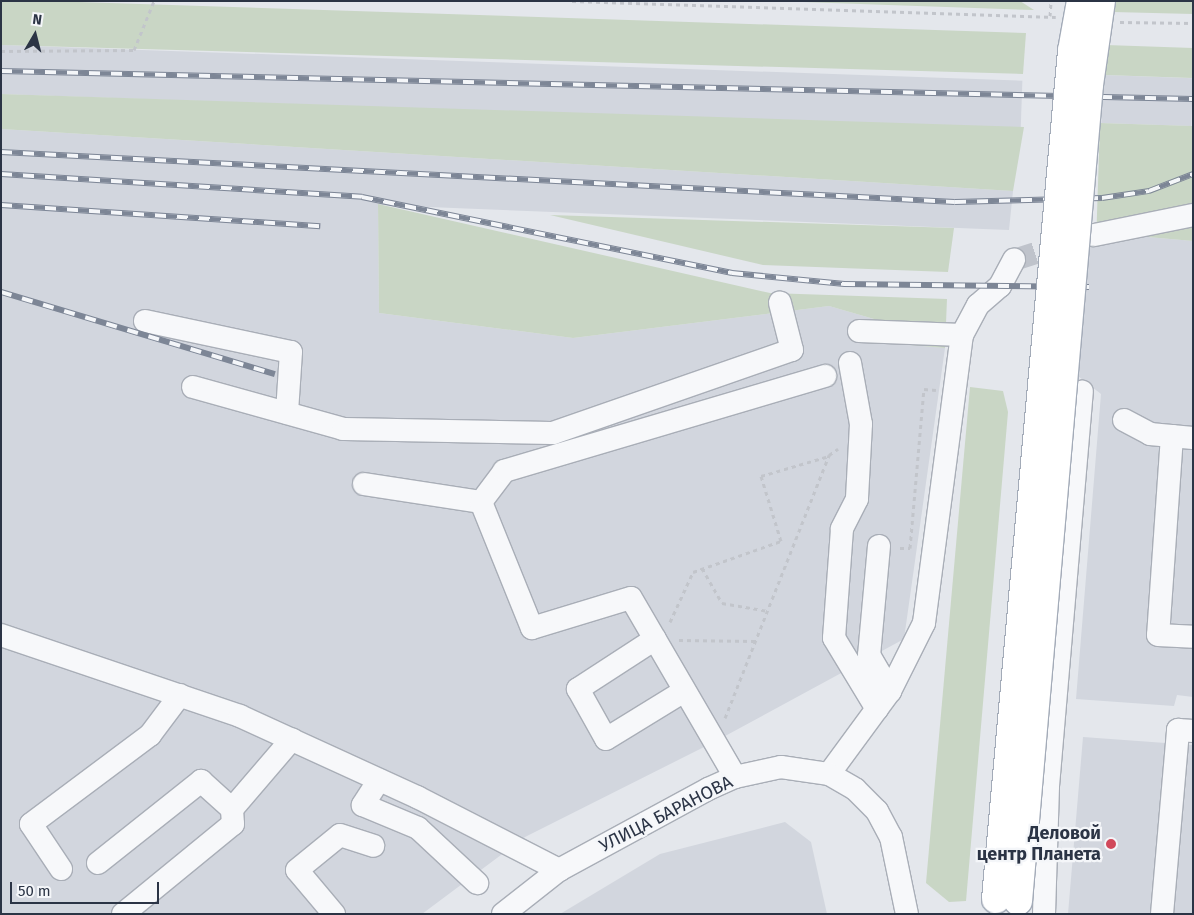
<!DOCTYPE html>
<meta charset="utf-8">
<style>
body{margin:0}
#map{position:relative;width:1194px;height:915px;overflow:hidden;background:#e4e7ec;font-family:"Fira Sans",sans-serif}
div>[style]{position:absolute}
.built>*{inset:0;background:#d2d6de;transform-origin:0 0}
.green>*{inset:0;background:#c9d6c5;transform-origin:0 0}
.minor-tunnel>*{height:22px;margin-top:-11px;transform-origin:0;background:repeating-linear-gradient(90deg,#bfc3cb 0 22px,transparent 0 33px)}
.path>*{height:3px;margin-top:-1.5px;transform-origin:0;background:repeating-linear-gradient(90deg,#c2c5cb 0 4px,transparent 0 8px)}
.roads{filter:drop-shadow(1px 0 #a9aeb7) drop-shadow(-1px 0 #a9aeb7) drop-shadow(0 1px #a9aeb7) drop-shadow(0 -1px #a9aeb7)}
.minor>*{height:22px;margin:-11px;padding:0 11px;transform-origin:11px;border-radius:11px;background:#f7f8fa}
.rail>*{height:5.5px;margin-top:-2.75px;transform-origin:0;background:repeating-linear-gradient(90deg,#f4f6f9 0 11px,#7d8696 0 22px);box-sizing:border-box;border-block:1px solid #7d8696}
.bridges{filter:drop-shadow(1px 0 #a3abb8) drop-shadow(-1px 0 #a3abb8) drop-shadow(0 1px #a3abb8) drop-shadow(0 -1px #a3abb8)}
.major-bridge>*{height:28px;margin:-14px;padding:0 14px;transform-origin:14px;border-radius:14px;background:#fff}
.dots>*{width:14px;height:14px;translate:-50% -50%;box-sizing:border-box;border:2px solid #f4f6f9;border-radius:50%}
span{translate:-50% -50%;white-space:nowrap;text-align:center;line-height:1.15;-webkit-text-stroke:4.5px #f4f6f9;paint-order:stroke}
.street-label{font-size:18px;color:#2b3445}
.poi-label{font-size:18px;color:#2b3445;font-weight:700}
.right{translate:-100% -50%;text-align:right}
.frame{position:absolute;inset:0;border:2px solid #2b3445;pointer-events:none}
.north{position:absolute;left:10px;top:10px;width:50px;height:50px;-webkit-text-stroke:4px #f4f6f9;paint-order:stroke;rotate:8deg;font-size:14px;font-weight:700;line-height:20px;text-align:center;color:#2b3445}
.north::after{content:'';display:block;margin:auto;width:18px;height:22px;background:#2b3445;clip-path:polygon(50% 0,100% 100%,50% 72%,0 100%)}
.scale{position:absolute;left:10px;top:882px;width:149px;height:22px;box-sizing:border-box;border:2px solid #2b3445;border-top:0;padding-left:6px;font-size:15px;line-height:18px;white-space:nowrap;color:#2b3445;-webkit-text-stroke:4px #f4f6f9;paint-order:stroke}
</style>
<div id="map">
<div class="built">
<div style="left:1px;top:45px;width:1022px;height:49px;rotate:2deg"></div>
<div style="left:1103px;top:75px;width:90px;height:48px;rotate:2deg"></div>
<div style="clip-path:polygon(1px 129px,1013px 191px,1009px 230px,378px 205px,379px 313px,573px 338px,829px 306px,874px 319px,875px 342px,945px 348px,904px 639px,714px 742px,525px 837px,422px 914px,1px 914px)"></div>
<div style="clip-path:polygon(1125px 235px,1193px 241px,1193px 697px,1177px 695px,1174px 706px,1076px 699px,1101px 394px,1078px 376px,1086px 248px)"></div>
<div style="clip-path:polygon(1083px 737px,1193px 745px,1193px 914px,1068px 914px)"></div>
<div style="clip-path:polygon(785px 822px,811px 842px,827px 914px,560px 914px,660px 854px)"></div>
</div>
<div class="green">
<div style="clip-path:polygon(1px 1px,48px 1px,1026px 33px,1023px 74px,1px 45px)"></div>
<div style="clip-path:polygon(774px 1px,1020px 1px,1034px 10px)"></div>
<div style="clip-path:polygon(1116px 1px,1193px 1px,1193px 14px,1113px 12px)"></div>
<div style="left:1106px;top:45px;width:87px;height:30px;rotate:2deg"></div>
<div style="clip-path:polygon(1px 94px,1024px 127px,1013px 191px,1px 129px)"></div>
<div style="clip-path:polygon(1100px 123px,1193px 126px,1193px 241px,1125px 235px,1096px 244px)"></div>
<div style="clip-path:polygon(378px 204px,770px 293px,947px 299px,945px 348px,875px 342px,874px 319px,829px 306px,573px 338px,379px 313px)"></div>
<div style="clip-path:polygon(550px 215px,954px 228px,948px 272px,763px 265px)"></div>
<div style="clip-path:polygon(970px 387px,1003px 391px,1008px 412px,966px 901px,949px 902px,926px 883px)"></div>
</div>
<div class="minor-tunnel">
<div style="left:1014px;top:260px;width:59px;rotate:-17.8deg"></div>
</div>
<div class="path">
<div style="left:572px;top:1px;width:484px;rotate:1.9deg"></div>
<div style="left:1050px;top:16px;width:15px;rotate:-86deg"></div>
<div style="left:1120px;top:22px;width:73px;rotate:0.8deg"></div>
<div style="left:1px;top:51px;width:133px;rotate:-0.4deg"></div>
<div style="left:134px;top:50px;width:53px;rotate:-67.8deg"></div>
<div style="left:900px;top:548px;width:10px"></div>
<div style="left:910px;top:548px;width:160px;rotate:-85deg"></div>
<div style="left:924px;top:389px;width:12px;rotate:5deg"></div>
<div style="left:702px;top:568px;width:40px;rotate:60.3deg"></div>
<div style="left:722px;top:603px;width:47px;rotate:9.9deg"></div>
<div style="left:670px;top:622px;width:55px;rotate:-65.3deg"></div>
<div style="left:693px;top:572px;width:93px;rotate:-19.4deg"></div>
<div style="left:781px;top:541px;width:68px;rotate:-107.1deg"></div>
<div style="left:761px;top:476px;width:71px;rotate:-16.4deg"></div>
<div style="left:679px;top:640px;width:76px;rotate:0.8deg"></div>
<div style="left:725px;top:718px;width:283px;rotate:-68.4deg"></div>
<div style="left:829px;top:455px;width:11px;rotate:-34deg"></div>
</div>
<div class="roads">
<div class="minor">
<div style="left:1094px;top:235px;width:101px;rotate:-11.4deg"></div>
<div style="left:145px;top:321px;width:149px;rotate:12deg"></div>
<div style="left:291px;top:352px;width:61px;rotate:93.8deg"></div>
<div style="left:859px;top:331px;width:103px;rotate:2.2deg"></div>
<div style="left:850px;top:363px;width:62px;rotate:79.8deg"></div>
<div style="left:861px;top:424px;width:75px;rotate:93.1deg"></div>
<div style="left:857px;top:499px;width:34px;rotate:117deg"></div>
<div style="left:842px;top:529px;width:109px;rotate:94.2deg"></div>
<div style="left:834px;top:638px;width:83px;rotate:58.8deg"></div>
<div style="left:193px;top:387px;width:156px;rotate:15.6deg"></div>
<div style="left:343px;top:429px;width:210px;rotate:1.1deg"></div>
<div style="left:553px;top:433px;width:253px;rotate:-19.2deg"></div>
<div style="left:792px;top:350px;width:49px;rotate:-104.3deg"></div>
<div style="left:1124px;top:420px;width:30px;rotate:28deg"></div>
<div style="left:1150px;top:434px;width:43px;rotate:5.3deg"></div>
<div style="left:1172px;top:436px;width:199px;rotate:94deg"></div>
<div style="left:1158px;top:635px;width:35px;rotate:3deg"></div>
<div style="left:364px;top:484px;width:118px;rotate:8.7deg"></div>
<div style="left:481px;top:502px;width:136px;rotate:68deg"></div>
<div style="left:532px;top:628px;width:103px;rotate:-16.9deg"></div>
<div style="left:631px;top:598px;width:207px;rotate:59.8deg"></div>
<div style="left:481px;top:502px;width:39px;rotate:-53deg"></div>
<div style="left:504px;top:471px;width:335px;rotate:-16.5deg"></div>
<div style="left:879px;top:546px;width:109px;rotate:95.2deg"></div>
<div style="left:869px;top:655px;width:42px;rotate:59.7deg"></div>
<div style="left:1px;top:635px;width:252px;rotate:18.7deg"></div>
<div style="left:240px;top:716px;width:195px;rotate:24.6deg"></div>
<div style="left:417px;top:797px;width:160px;rotate:27.2deg"></div>
<div style="left:655px;top:639px;width:92px;rotate:147deg"></div>
<div style="left:578px;top:689px;width:57px;rotate:60.8deg"></div>
<div style="left:606px;top:739px;width:92px;rotate:-31.6deg"></div>
<div style="left:829px;top:774px;width:103px;rotate:-53.7deg"></div>
<div style="left:890px;top:691px;width:76px;rotate:-63.4deg"></div>
<div style="left:924px;top:623px;width:290px;rotate:-82.5deg"></div>
<div style="left:962px;top:335px;width:34px;rotate:-62deg"></div>
<div style="left:978px;top:305px;width:29px;rotate:-41deg"></div>
<div style="left:1000px;top:286px;width:30px;rotate:-62deg"></div>
<div style="left:379px;top:780px;width:30px;rotate:123deg"></div>
<div style="left:363px;top:805px;width:60px;rotate:22.7deg"></div>
<div style="left:418px;top:828px;width:81px;rotate:43deg"></div>
<div style="left:98px;top:863px;width:132px;rotate:-38.5deg"></div>
<div style="left:201px;top:781px;width:42px;rotate:42.1deg"></div>
<div style="left:232px;top:809px;width:92px;rotate:-49.4deg"></div>
<div style="left:61px;top:869px;width:54px;rotate:-123.7deg"></div>
<div style="left:31px;top:824px;width:149px;rotate:-36.8deg"></div>
<div style="left:150px;top:735px;width:50px;rotate:-53.1deg"></div>
<div style="left:123px;top:914px;width:142px;rotate:-39.3deg"></div>
<div style="left:233px;top:824px;width:15px;rotate:-94deg"></div>
<div style="left:334px;top:914px;width:57px;rotate:-130.1deg"></div>
<div style="left:297px;top:870px;width:55px;rotate:-39.1deg"></div>
<div style="left:340px;top:835px;width:35px;rotate:18deg"></div>
<div style="left:503px;top:914px;width:71px;rotate:-38.2deg"></div>
<div style="left:559px;top:870px;width:170px;rotate:-28.5deg"></div>
<div style="left:708px;top:789px;width:30px;rotate:-24deg"></div>
<div style="left:735px;top:777px;width:47px;rotate:-12.3deg"></div>
<div style="left:781px;top:767px;width:49px;rotate:8.3deg"></div>
<div style="left:829px;top:774px;width:30px;rotate:30deg"></div>
<div style="left:855px;top:789px;width:31px;rotate:45deg"></div>
<div style="left:877px;top:811px;width:30px;rotate:62deg"></div>
<div style="left:891px;top:837px;width:79px;rotate:78.3deg"></div>
<div style="left:1044px;top:914px;width:128px;rotate:-88.2deg"></div>
<div style="left:1048px;top:786px;width:396px;rotate:-85.1deg"></div>
<div style="left:1162px;top:914px;width:185px;rotate:-85deg"></div>
<div style="left:1178px;top:730px;width:15px;rotate:4deg"></div>
</div>
</div>
<div class="rail">
<div style="left:1px;top:71px;width:1192px;rotate:1.35deg"></div>
<div style="left:1px;top:152px;width:955px;rotate:3deg"></div>
<div style="left:955px;top:202px;width:147px;rotate:-1.6deg"></div>
<div style="left:1102px;top:198px;width:48px;rotate:-8.5deg"></div>
<div style="left:1149px;top:191px;width:47px;rotate:-21.1deg"></div>
<div style="left:1px;top:174px;width:362px;rotate:3.6deg"></div>
<div style="left:362px;top:197px;width:378px;rotate:11.6deg"></div>
<div style="left:732px;top:273px;width:113px;rotate:5.6deg"></div>
<div style="left:844px;top:284px;width:245px;rotate:0.7deg"></div>
<div style="left:1px;top:205px;width:320px;rotate:3.8deg"></div>
<div style="left:1px;top:292px;width:286px;rotate:16.7deg"></div>
</div>
<div class="bridges">
<div class="major-bridge">
<div style="left:996px;top:899px;width:851px;rotate:-84.88deg"></div>
<div style="left:1072px;top:51px;width:51px;rotate:-79.8deg"></div>
<div style="left:1018px;top:901px;width:819px;rotate:-85.03deg"></div>
<div style="left:1089px;top:85px;width:85px;rotate:-81.9deg"></div>
</div>
</div>
<div class="dots">
<div style="left:1111px;top:844px;background:#d1495b"></div>
</div>
<div class="street-label">
<span style="left:666px;top:814px;rotate:-27deg">УЛИЦА БАРАНОВА</span>
</div>
<div class="poi-label">
<span class="right" style="left:1101px;top:844px">Деловой<br>центр Планета</span>
</div>
<div class="frame"></div>
<div class="north">N</div>
<div class="scale">50 m</div>
</div>
